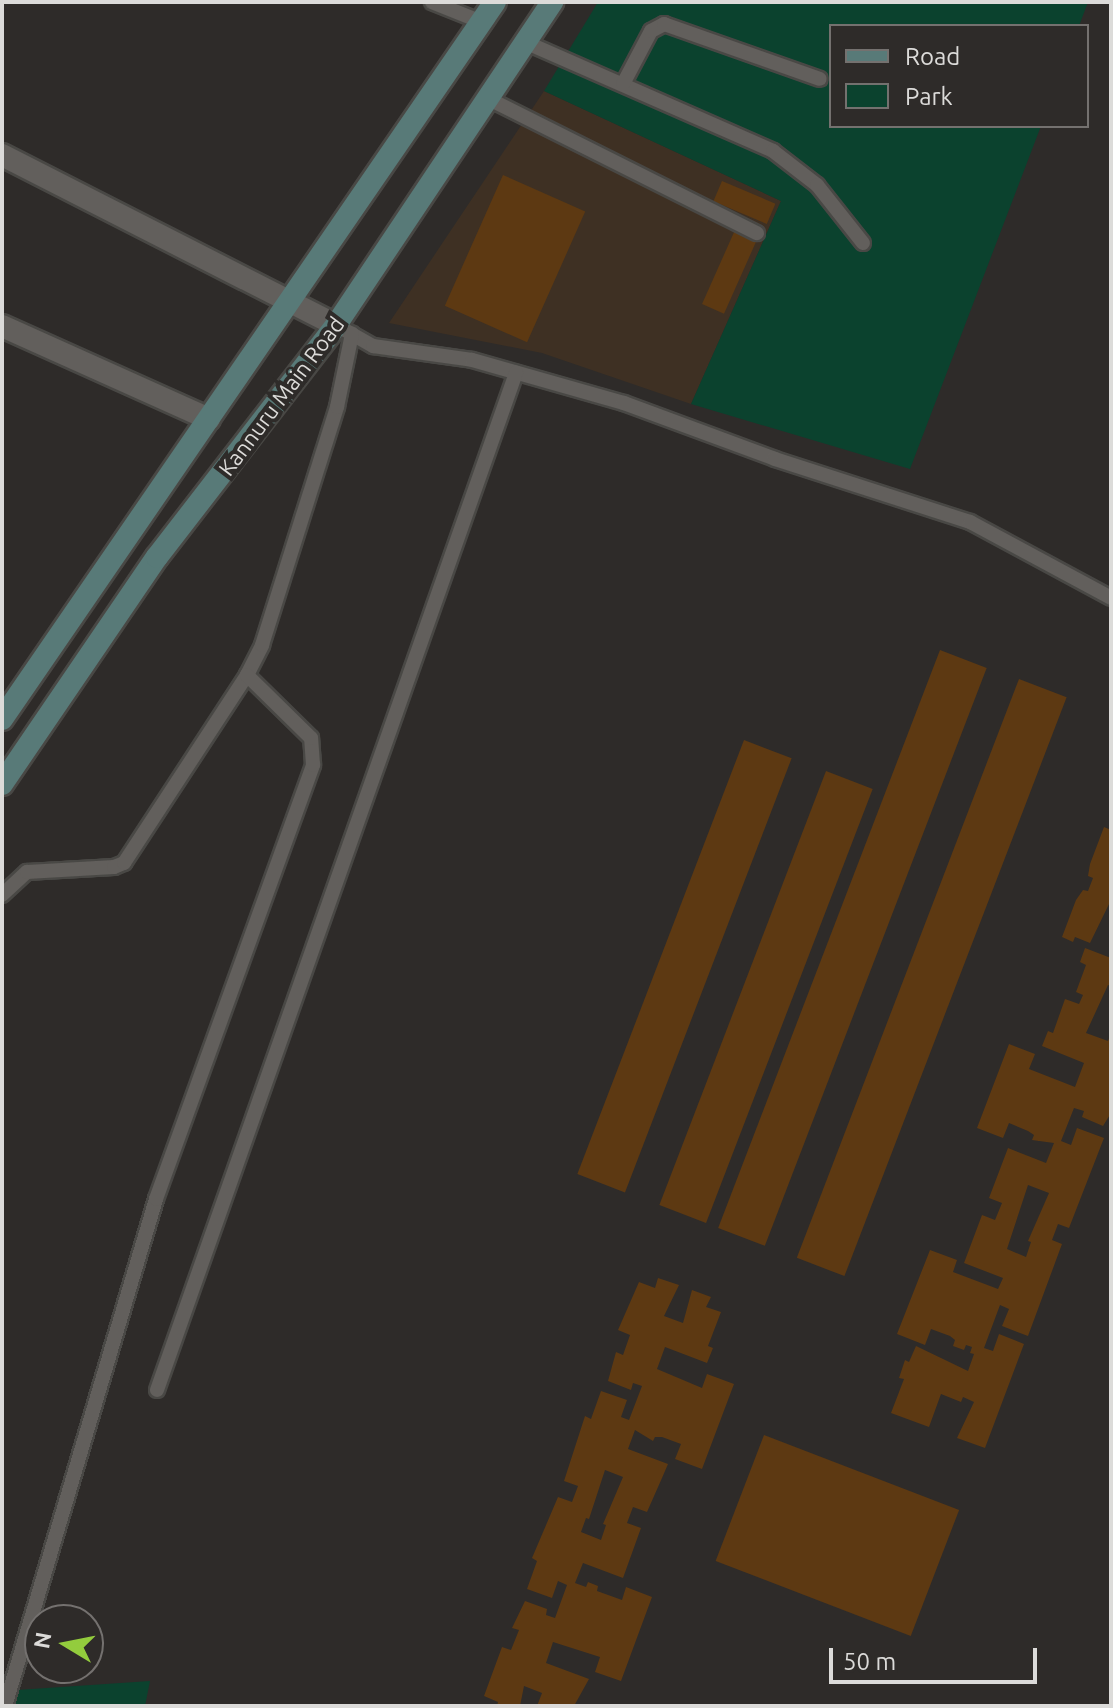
<!DOCTYPE html>
<style>
body{margin:0}
#map{position:relative;width:1113px;height:1708px;overflow:hidden;background:#2e2b29;font-family:Ubuntu,sans-serif}
div>[style]{position:absolute}
.commercial>*{inset:0;background:#3e3023}
.green>*{inset:0;background:#0b422e}
.building>*{inset:0;background:#5d3912;transform-origin:0 0}
.roads{filter:drop-shadow(2px 0 #494845) drop-shadow(-2px 0 #494845) drop-shadow(0 2px #494845) drop-shadow(0 -2px #494845)}
.service>*{height:14px;margin:-7px;padding:0 7px;transform-origin:7px;border-radius:7px;background:#625f5c}
.minor>*{height:22px;margin:-11px;padding:0 11px;transform-origin:11px;border-radius:11px;background:#625f5c}
.secondary>*{height:22px;margin:-11px;padding:0 11px;transform-origin:11px;border-radius:11px;background:#587a78}
span{translate:-50% -50%;white-space:nowrap;text-align:center;line-height:1.15;-webkit-text-stroke:8px #2e2b29;paint-order:stroke}
.street-label{font-size:22px;color:#dcdbd9}
.frame{position:absolute;inset:0;border:4px solid #dcdbd9;pointer-events:none}
.legend{position:absolute;left:829px;top:24px;width:260px;height:104px;box-sizing:border-box;background:#2e2b29;border:2px solid #74716f;margin:0;padding:10px 14px;list-style:none;font-size:24px;color:#dcdbd9}
.legend li{display:flex;align-items:center;gap:16px;height:40px}
.legend b{width:40px;border:2px solid #74716f}
.north{position:absolute;left:24px;top:1604px;width:80px;height:80px;box-sizing:border-box;background:#2e2b29;border:2px solid #74716f;border-radius:50%;rotate:280deg;font-size:22px;font-weight:700;line-height:32px;text-align:center;color:#dcdbd9}
.north::after{content:'';display:block;margin:auto;width:28px;height:36px;background:#93cc3d;clip-path:polygon(50% 0,100% 100%,50% 72%,0 100%)}
.scale{position:absolute;left:829px;top:1648px;width:208px;height:36px;box-sizing:border-box;border:4px solid #dcdbd9;border-top:0;padding-left:10px;font-size:24px;line-height:28px;white-space:nowrap;color:#dcdbd9;-webkit-text-stroke:6px #2e2b29;paint-order:stroke}
</style>
<div id="map">
<div class="commercial">
<div style="clip-path:polygon(544px 91px,781px 201px,691px 404px,542px 353px,389px 323px)"></div>
</div>
<div class="green">
<div style="clip-path:polygon(598px 2px,1088px 2px,1079px 26px,831px 26px,831px 126px,1041px 126px,910px 469px,691px 404px,781px 201px,544px 91px)"></div>
<div style="clip-path:polygon(150px 1681px,145px 1706px,2px 1706px,2px 1691px)"></div>
</div>
<div class="building">
<div style="left:503px;top:175px;width:90px;height:143px;rotate:24deg"></div>
<div style="left:722px;top:181px;width:58px;height:22px;rotate:23deg"></div>
<div style="left:735px;top:230px;width:24px;height:81px;rotate:24deg"></div>
<div style="left:940px;top:650px;width:50px;height:619px;rotate:21deg"></div>
<div style="left:1019px;top:679px;width:51px;height:620px;rotate:21deg"></div>
<div style="left:744px;top:740px;width:51px;height:465px;rotate:21deg"></div>
<div style="left:826px;top:771px;width:50px;height:465px;rotate:21deg"></div>
<div style="clip-path:polygon(1104px 827px,1111px 830px,1111px 900px,1090px 943px,1075px 937px,1073px 942px,1062px 937px,1076px 900px,1083px 890px,1088px 891px,1093px 878px,1088px 876px,1090px 864px)"></div>
<div style="clip-path:polygon(evenodd,1085px 948px,1111px 958px,1111px 986px,1108px 985px,1086px 1033px,1108px 1041px,1111px 1033px,1111px 1113px,1103px 1126px,1082px 1117px,1084px 1111px,1074px 1108px,1061px 1141px,1071px 1145px,1077px 1128px,1104px 1138px,1069px 1228px,1058px 1224px,1052px 1240px,1062px 1244px,1028px 1336px,1002px 1326px,1009px 1309px,1000px 1305px,984px 1348px,993px 1351px,999px 1334px,1024px 1344px,985px 1448px,957px 1438px,974px 1402px,963px 1397px,961px 1402px,941px 1394px,929px 1427px,891px 1413px,904px 1379px,899px 1378px,905px 1360px,909px 1362px,916px 1346px,968px 1371px,974px 1354px,970px 1353px,972px 1347px,966px 1345px,964px 1350px,953px 1346px,955px 1340px,950px 1336px,931px 1329px,925px 1345px,897px 1334px,930px 1250px,957px 1260px,953px 1272px,998px 1289px,1003px 1278px,964px 1263px,982px 1215px,995px 1220px,1002px 1203px,989px 1198px,1008px 1148px,1046px 1163px,1054px 1143px,1032px 1140px,1034px 1135px,1028px 1131px,1009px 1123px,1003px 1138px,977px 1128px,1009px 1044px,1035px 1054px,1029px 1069px,1075px 1087px,1084px 1063px,1042px 1046px,1048px 1031px,1053px 1033px,1065px 999px,1079px 1004px,1083px 995px,1076px 992px,1086px 965px,1080px 962px,1085px 948px,1028px 1185px,1049px 1193px,1028px 1241px,1031px 1242px,1026px 1257px,1007px 1249px,1028px 1185px)"></div>
<div style="clip-path:polygon(evenodd,658px 1278px,679px 1285px,664px 1316px,683px 1323px,692px 1290px,711px 1297px,706px 1307px,721px 1312px,708px 1346px,713px 1348px,707px 1363px,665px 1347px,657px 1369px,702px 1388px,707px 1374px,734px 1384px,702px 1469px,675px 1459px,681px 1444px,662px 1437px,655px 1437px,653px 1441px,635px 1430px,628px 1449px,668px 1464px,662px 1478px,647px 1512px,633px 1507px,627px 1523px,641px 1528px,623px 1578px,583px 1563px,575px 1583px,586px 1587px,588px 1582px,598px 1586px,597px 1591px,622px 1600px,626px 1587px,652px 1597px,621px 1681px,595px 1672px,600px 1657px,553px 1642px,546px 1663px,589px 1679px,574px 1706px,537px 1706px,542px 1693px,524px 1686px,520px 1706px,497px 1706px,498px 1702px,484px 1696px,502px 1647px,511px 1650px,519px 1630px,512px 1628px,525px 1601px,547px 1609px,546px 1615px,555px 1618px,567px 1585px,558px 1581px,552px 1598px,527px 1589px,537px 1561px,532px 1558px,558px 1497px,572px 1502px,578px 1486px,564px 1481px,585px 1416px,591px 1419px,601px 1391px,627px 1400px,621px 1417px,629px 1420px,642px 1386px,633px 1383px,631px 1390px,608px 1381px,616px 1352px,623px 1355px,630px 1335px,618px 1330px,639px 1282px,655px 1288px,658px 1278px,605px 1470px,623px 1477px,603px 1524px,606px 1525px,601px 1540px,581px 1532px,586px 1518px,589px 1519px,605px 1470px)"></div>
<div style="left:764px;top:1435px;width:209px;height:135px;rotate:21deg"></div>
</div>
<div class="roads">
<div class="service">
<div style="left:432px;top:2px;width:54px;rotate:21.8deg"></div>
<div style="left:525px;top:42px;width:271px;rotate:23.7deg"></div>
<div style="left:773px;top:151px;width:56px;rotate:37.7deg"></div>
<div style="left:817px;top:185px;width:74px;rotate:51.6deg"></div>
<div style="left:623px;top:84px;width:60px;rotate:-62.2deg"></div>
<div style="left:651px;top:31px;width:15px;rotate:-28deg"></div>
<div style="left:664px;top:24px;width:165px;rotate:19.4deg"></div>
<div style="left:487px;top:98px;width:302px;rotate:26.6deg"></div>
<div style="left:336px;top:325px;width:43px;rotate:29.6deg"></div>
<div style="left:373px;top:346px;width:100px;rotate:8deg"></div>
<div style="left:472px;top:360px;width:158px;rotate:15.8deg"></div>
<div style="left:624px;top:403px;width:161px;rotate:20.3deg"></div>
<div style="left:775px;top:459px;width:205px;rotate:17.9deg"></div>
<div style="left:970px;top:522px;width:160px;rotate:28.3deg"></div>
<div style="left:2px;top:895px;width:34px;rotate:-43deg"></div>
<div style="left:27px;top:872px;width:87px;rotate:-3.3deg"></div>
<div style="left:114px;top:867px;width:11px;rotate:-22deg"></div>
<div style="left:124px;top:863px;width:225px;rotate:-56.8deg"></div>
<div style="left:247px;top:675px;width:34px;rotate:-63deg"></div>
<div style="left:262px;top:645px;width:250px;rotate:-72.5deg"></div>
<div style="left:337px;top:407px;width:75px;rotate:-78.4deg"></div>
<div style="left:157px;top:1390px;width:1079px;rotate:-70.56deg"></div>
<div style="left:5px;top:1706px;width:529px;rotate:-73.41deg"></div>
<div style="left:156px;top:1199px;width:462px;rotate:-70.1deg"></div>
<div style="left:313px;top:765px;width:27px;rotate:-94deg"></div>
<div style="left:311px;top:738px;width:90px;rotate:-135.5deg"></div>
</div>
<div class="minor">
<div style="left:2px;top:155px;width:375px;rotate:27deg"></div>
<div style="left:2px;top:326px;width:227px;rotate:24.2deg"></div>
</div>
<div class="secondary">
<div style="left:2px;top:719px;width:870px;rotate:-55.49deg"></div>
<div style="left:2px;top:784px;width:275px;rotate:-55.7deg"></div>
<div style="left:157px;top:557px;width:293px;rotate:-52.3deg"></div>
<div style="left:336px;top:325px;width:389px;rotate:-56.2deg"></div>
</div>
</div>
<div class="street-label">
<span style="left:281px;top:396px;rotate:-53deg">Kannuru Main Road</span>
</div>
<div class="frame"></div>
<ul class="legend">
<li><b style="height:10px;background:#587a78"></b>Road</li>
<li><b style="height:22px;background:#0b422e"></b>Park</li>
</ul>
<div class="north">N</div>
<div class="scale">50 m</div>
</div>
